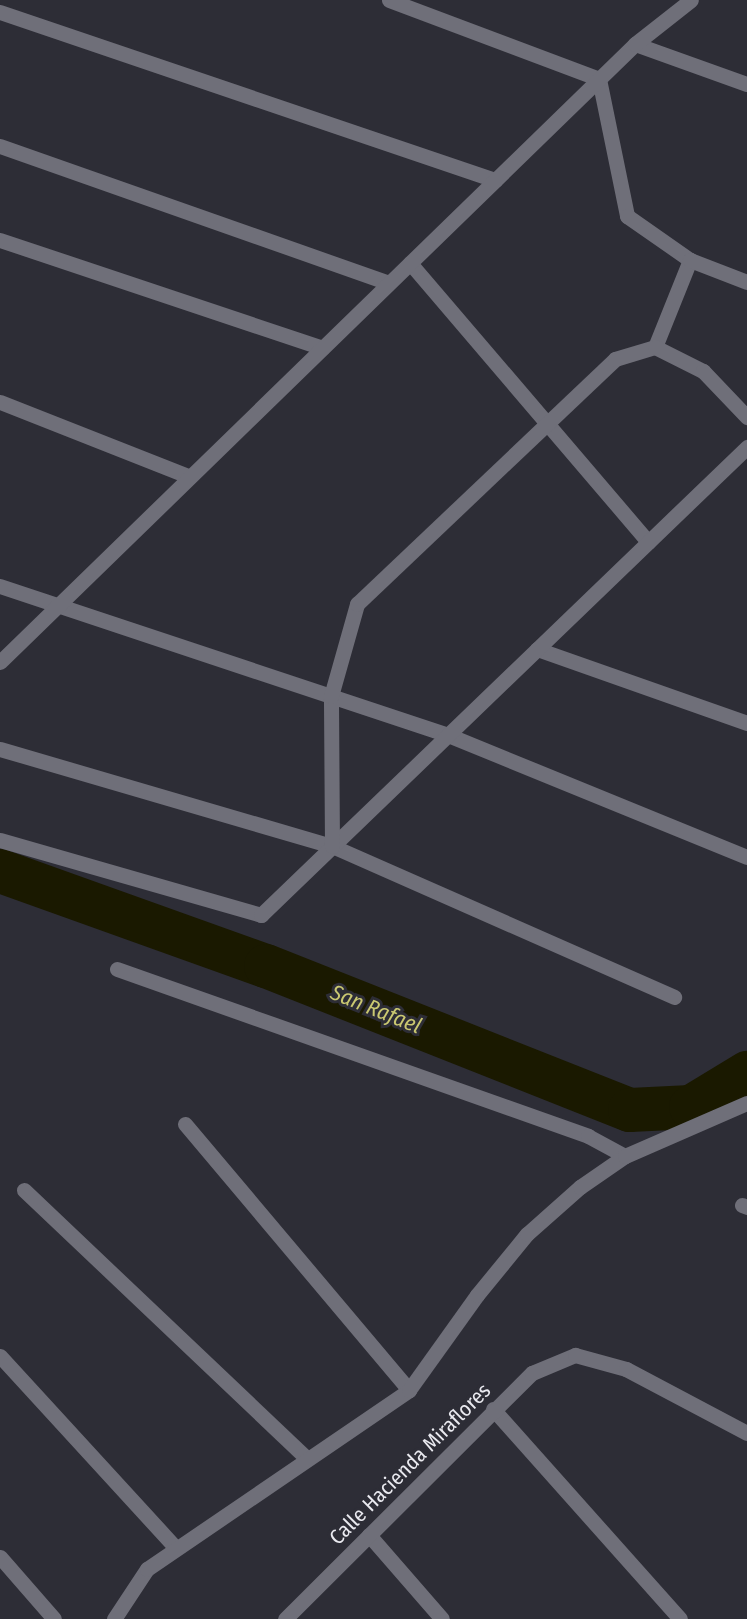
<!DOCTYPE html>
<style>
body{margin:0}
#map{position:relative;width:747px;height:1619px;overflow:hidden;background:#2d2d36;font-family:"Fira Sans Condensed",sans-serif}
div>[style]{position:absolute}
.river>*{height:44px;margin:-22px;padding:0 22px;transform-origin:22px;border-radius:22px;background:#1a1900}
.street>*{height:15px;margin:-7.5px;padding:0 7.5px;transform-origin:7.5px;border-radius:7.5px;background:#6f6f79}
span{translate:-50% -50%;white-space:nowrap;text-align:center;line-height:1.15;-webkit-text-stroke:6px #2d2d36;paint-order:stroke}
.street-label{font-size:21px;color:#eaeaf0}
.water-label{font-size:22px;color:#cac871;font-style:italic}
</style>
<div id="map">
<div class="river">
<div style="left:0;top:871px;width:282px;rotate:19.7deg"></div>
<div style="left:266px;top:966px;width:391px;rotate:21.6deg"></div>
<div style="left:630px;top:1110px;width:61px;rotate:-2.8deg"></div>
<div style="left:691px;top:1107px;width:66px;rotate:-31.3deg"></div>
</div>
<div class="street">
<div style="left:389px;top:0;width:224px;rotate:20.6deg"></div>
<div style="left:599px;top:79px;width:140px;rotate:78.4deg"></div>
<div style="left:627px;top:216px;width:77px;rotate:34.9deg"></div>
<div style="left:0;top:12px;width:523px;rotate:18.75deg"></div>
<div style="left:635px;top:44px;width:119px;rotate:19.7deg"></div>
<div style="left:0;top:146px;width:412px;rotate:19.4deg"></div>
<div style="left:0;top:240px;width:340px;rotate:18.5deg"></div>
<div style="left:410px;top:263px;width:367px;rotate:49.5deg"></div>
<div style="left:655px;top:347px;width:94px;rotate:-68.1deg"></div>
<div style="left:690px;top:260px;width:61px;rotate:21.1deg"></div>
<div style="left:0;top:402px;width:204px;rotate:21.5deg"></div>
<div style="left:0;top:586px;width:472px;rotate:18.4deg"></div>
<div style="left:448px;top:735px;width:323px;rotate:22.2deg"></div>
<div style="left:537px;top:649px;width:223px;rotate:19.4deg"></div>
<div style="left:0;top:662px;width:886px;rotate:-44.22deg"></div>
<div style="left:635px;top:44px;width:71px;rotate:-38.2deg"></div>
<div style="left:0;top:749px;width:346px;rotate:16.3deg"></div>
<div style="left:332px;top:846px;width:374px;rotate:23.8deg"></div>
<div style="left:0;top:840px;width:272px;rotate:16deg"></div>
<div style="left:261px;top:915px;width:675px;rotate:-43.92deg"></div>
<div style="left:332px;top:846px;width:150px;rotate:-90.4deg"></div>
<div style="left:331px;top:696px;width:96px;rotate:-74.2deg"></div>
<div style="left:357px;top:604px;width:356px;rotate:-43.5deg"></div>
<div style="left:615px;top:359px;width:42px;rotate:-16.7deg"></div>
<div style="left:655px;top:347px;width:54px;rotate:26.6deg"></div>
<div style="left:703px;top:371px;width:64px;rotate:46.3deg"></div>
<div style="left:117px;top:969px;width:500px;rotate:19.5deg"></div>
<div style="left:588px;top:1136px;width:42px;rotate:28.4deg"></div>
<div style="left:185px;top:1124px;width:348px;rotate:49.9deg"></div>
<div style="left:24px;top:1190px;width:390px;rotate:43.5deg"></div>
<div style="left:742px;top:1205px;width:5px;rotate:22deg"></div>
<div style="left:0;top:1356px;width:260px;rotate:47.5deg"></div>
<div style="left:493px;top:1409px;width:281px;rotate:48.3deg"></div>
<div style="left:369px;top:1535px;width:111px;rotate:49deg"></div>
<div style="left:0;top:1557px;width:82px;rotate:48.9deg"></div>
<div style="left:114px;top:1619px;width:60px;rotate:-56.6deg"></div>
<div style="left:147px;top:1569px;width:317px;rotate:-34.3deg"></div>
<div style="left:409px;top:1390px;width:117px;rotate:-54.4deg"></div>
<div style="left:477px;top:1295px;width:79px;rotate:-50.7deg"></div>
<div style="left:527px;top:1234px;width:71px;rotate:-41.6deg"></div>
<div style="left:580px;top:1187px;width:55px;rotate:-34.6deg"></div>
<div style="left:625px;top:1156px;width:133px;rotate:-23.5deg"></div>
<div style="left:285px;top:1619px;width:349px;rotate:-44.9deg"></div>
<div style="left:532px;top:1373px;width:47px;rotate:-22.7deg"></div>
<div style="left:575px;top:1355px;width:53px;rotate:15.4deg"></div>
<div style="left:626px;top:1369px;width:137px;rotate:27.9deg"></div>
</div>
<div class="street-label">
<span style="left:410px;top:1464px;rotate:-45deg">Calle Hacienda Miraflores</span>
</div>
<div class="water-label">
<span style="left:376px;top:1009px;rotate:22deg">San Rafael</span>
</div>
</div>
